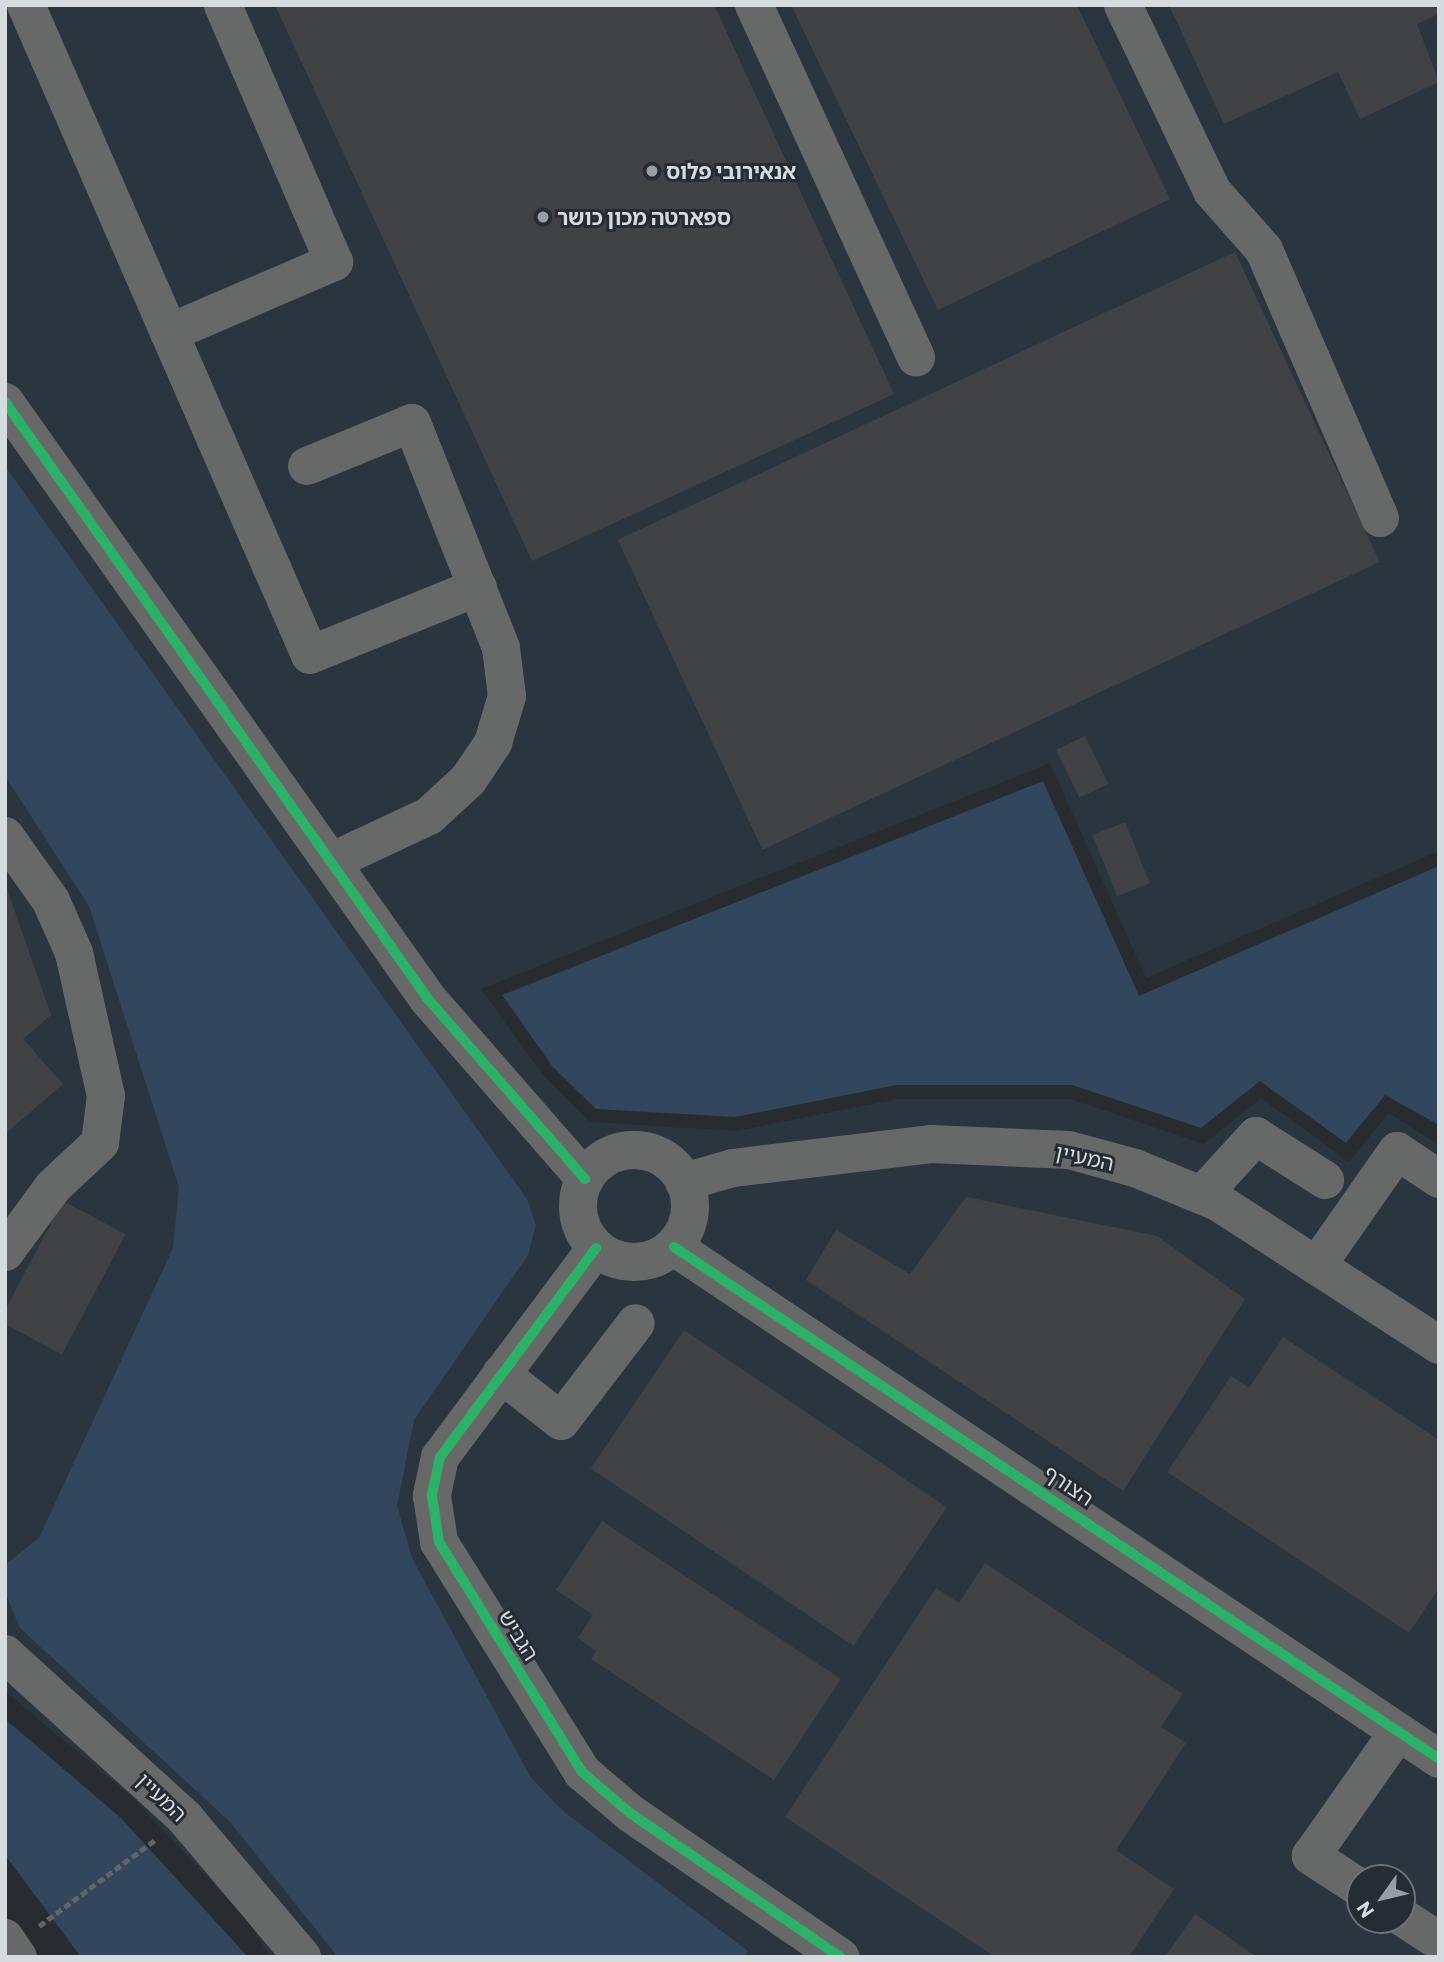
<!DOCTYPE html>
<meta charset="utf-8">
<style>
body{margin:0}
#map{position:relative;width:1444px;height:1962px;overflow:hidden;background:#282c30;font-family:Commissioner,"Noto Sans Hebrew",sans-serif}
div>[style]{position:absolute}
.built>*{inset:0;background:#2b3540}
.green>*{inset:0;background:#32475d}
.building>*{inset:0;background:#404246;transform-origin:0 0}
.path>*{height:4.5px;margin-top:-2.25px;transform-origin:0;background:repeating-linear-gradient(90deg,#636466 0 7px,transparent 0 10.5px)}
.minor>*{height:38px;margin:-19px;padding:0 19px;transform-origin:19px;border-radius:19px;background:#676969}
.minor>.ring{margin:-19px;padding:0;box-sizing:content-box;background:none;border:38px solid #676969;border-radius:50%}
.cycleway>*{height:10px;margin:-5px;padding:0 5px;transform-origin:5px;border-radius:5px;background:#2db169}
.dots>*{width:19px;height:19px;translate:-50% -50%;box-sizing:border-box;border:4px solid #252c34;border-radius:50%}
span{translate:-50% -50%;white-space:nowrap;text-align:center;line-height:1.15;-webkit-text-stroke:6px #252c34;paint-order:stroke}
.poi-label{font-size:21px;color:#d6dbe0;font-weight:700}
.left{translate:0 -50%;text-align:left}
.street-label{font-size:21px;color:#d6dbe0}
.frame{position:absolute;inset:0;border:7px solid #d6dbe0;pointer-events:none}
.north{position:absolute;left:1346px;top:1864px;width:70px;height:70px;box-sizing:border-box;background:#252c34;border:2px solid #6c7279;border-radius:50%;rotate:236deg;font-size:19px;font-weight:700;line-height:28px;text-align:center;color:#d6dbe0}
.north::after{content:'';display:block;margin:auto;width:24px;height:32px;background:#999ea2;clip-path:polygon(50% 0,100% 100%,50% 72%,0 100%)}
</style>
<div id="map">
<div class="built">
<div style="clip-path:polygon(evenodd,5px 5px,1439px 5px,1439px 851px,1146px 978px,1050px 763px,481px 989px,543px 1075px,590px 1122px,736px 1131px,898px 1099px,1070px 1099px,1204px 1144px,1261px 1098px,1349px 1162px,1389px 1113px,1439px 1145px,1439px 1957px,270px 1957px,248px 1921px,133px 1798px,6px 1692px,5px 5px,1360px 1878px,1402px 1878px,1402px 1920px,1360px 1920px,1360px 1878px)"></div>
</div>
<div class="green">
<div style="clip-path:polygon(5px 466px,527px 1199px,536px 1225px,528px 1255px,414px 1420px,397px 1506px,412px 1558px,531px 1778px,563px 1811px,748px 1951px,745px 1957px,338px 1957px,231px 1823px,20px 1628px,5px 1592px,5px 1565px,39px 1538px,173px 1248px,179px 1187px,89px 906px,5px 776px)"></div>
<div style="clip-path:polygon(1043px 781px,1139px 996px,1439px 866px,1439px 1125px,1385px 1095px,1346px 1143px,1260px 1081px,1201px 1128px,1072px 1085px,897px 1085px,735px 1117px,596px 1109px,553px 1067px,502px 995px)"></div>
<div style="clip-path:polygon(5px 1719px,121px 1818px,248px 1957px,81px 1957px,5px 1855px)"></div>
</div>
<div class="building">
<div style="clip-path:polygon(275px 5px,714px 5px,894px 394px,532px 561px)"></div>
<div style="clip-path:polygon(791px 5px,1077px 5px,1170px 199px,938px 310px)"></div>
<div style="clip-path:polygon(1169px 5px,1439px 5px,1439px 14px,1417px 24px,1439px 82px,1360px 119px,1338px 72px,1224px 124px)"></div>
<div style="left:1235px;top:252px;width:342px;height:681px;rotate:65deg"></div>
<div style="left:1085px;top:736px;width:53px;height:32px;rotate:64deg"></div>
<div style="left:1125px;top:822px;width:66px;height:35px;rotate:68deg"></div>
<div style="clip-path:polygon(6px 886px,51px 1015px,23px 1039px,63px 1084px,5px 1134px)"></div>
<div style="clip-path:polygon(966px 1197px,1157px 1236px,1245px 1299px,1123px 1491px,806px 1280px,836px 1230px,910px 1274px)"></div>
<div style="left:63px;top:1201px;width:71px;height:136px;rotate:28deg"></div>
<div style="left:684px;top:1330px;width:317px;height:167px;rotate:34deg"></div>
<div style="clip-path:polygon(1283px 1337px,1439px 1440px,1439px 1588px,1409px 1633px,1167px 1472px,1231px 1376px,1249px 1388px)"></div>
<div style="clip-path:polygon(602px 1521px,841px 1679px,774px 1780px,591px 1659px,596px 1651px,578px 1638px,593px 1615px,556px 1590px)"></div>
<div style="clip-path:polygon(985px 1563px,1183px 1694px,1161px 1727px,1186px 1743px,1116px 1850px,1174px 1889px,1129px 1957px,995px 1957px,785px 1817px,936px 1588px,959px 1603px)"></div>
<div style="clip-path:polygon(1195px 1914px,1257px 1957px,1165px 1957px)"></div>
</div>
<div class="path">
<div style="left:39px;top:1926px;width:146px;rotate:-36.6deg"></div>
</div>
<div class="minor">
<div style="left:26px;top:5px;width:709px;rotate:66.4deg"></div>
<div style="left:310px;top:655px;width:181px;rotate:-22deg"></div>
<div style="left:754px;top:5px;width:388px;rotate:65.3deg"></div>
<div style="left:1123px;top:5px;width:206px;rotate:64.4deg"></div>
<div style="left:1212px;top:191px;width:79px;rotate:48.6deg"></div>
<div style="left:1264px;top:250px;width:292px;rotate:66.6deg"></div>
<div style="left:169px;top:333px;width:180px;rotate:-23.3deg"></div>
<div style="left:334px;top:262px;width:280px;rotate:-113.4deg"></div>
<div style="left:5px;top:402px;width:732px;rotate:54.68deg"></div>
<div style="left:428px;top:999px;width:239px;rotate:48.9deg"></div>
<div style="left:307px;top:466px;width:113px;rotate:-22.3deg"></div>
<div style="left:412px;top:423px;width:242px;rotate:68.4deg"></div>
<div style="left:501px;top:648px;width:48px;rotate:82.9deg"></div>
<div style="left:507px;top:696px;width:49px;rotate:106.6deg"></div>
<div style="left:493px;top:743px;width:45px;rotate:124deg"></div>
<div style="left:468px;top:780px;width:53px;rotate:137.3deg"></div>
<div style="left:429px;top:816px;width:108px;rotate:154.9deg"></div>
<div style="left:5px;top:836px;width:80px;rotate:54.7deg"></div>
<div style="left:51px;top:901px;width:57px;rotate:66.1deg"></div>
<div style="left:74px;top:953px;width:147px;rotate:77.4deg"></div>
<div style="left:106px;top:1096px;width:47px;rotate:97.3deg"></div>
<div style="left:100px;top:1143px;width:64px;rotate:136.9deg"></div>
<div style="left:53px;top:1187px;width:81px;rotate:126.4deg"></div>
<div class="ring" style="left:578px;top:1150px;width:74px;height:74px"></div>
<div style="left:684px;top:1182px;width:51px;rotate:-15.9deg"></div>
<div style="left:733px;top:1168px;width:199px;rotate:-6.9deg"></div>
<div style="left:931px;top:1144px;width:138px;rotate:2.5deg"></div>
<div style="left:1069px;top:1150px;width:68px;rotate:15.3deg"></div>
<div style="left:1135px;top:1168px;width:90px;rotate:22.3deg"></div>
<div style="left:1218px;top:1202px;width:263px;rotate:32.9deg"></div>
<div style="left:1202px;top:1195px;width:80px;rotate:-47.5deg"></div>
<div style="left:1256px;top:1136px;width:82px;rotate:32.5deg"></div>
<div style="left:674px;top:1247px;width:921px;rotate:33.79deg"></div>
<div style="left:596px;top:1248px;width:261px;rotate:126.7deg"></div>
<div style="left:440px;top:1457px;width:40px;rotate:102deg"></div>
<div style="left:432px;top:1496px;width:47px;rotate:81.3deg"></div>
<div style="left:439px;top:1542px;width:271px;rotate:58.1deg"></div>
<div style="left:582px;top:1772px;width:63px;rotate:40.5deg"></div>
<div style="left:630px;top:1813px;width:255px;rotate:34.4deg"></div>
<div style="left:1318px;top:1264px;width:138px;rotate:-55deg"></div>
<div style="left:1397px;top:1151px;width:50px;rotate:33.7deg"></div>
<div style="left:501px;top:1374px;width:76px;rotate:38.1deg"></div>
<div style="left:561px;top:1421px;width:123px;rotate:-52.6deg"></div>
<div style="left:5px;top:1654px;width:244px;rotate:42.3deg"></div>
<div style="left:185px;top:1818px;width:182px;rotate:49.9deg"></div>
<div style="left:1360px;top:1888px;width:59px;rotate:-146.9deg"></div>
<div style="left:1311px;top:1856px;width:151px;rotate:-54.9deg"></div>
<div style="left:1402px;top:1917px;width:44px;rotate:33deg"></div>
<div style="left:5px;top:1938px;width:23px;rotate:56deg"></div>
</div>
<div class="cycleway">
<div style="left:5px;top:402px;width:732px;rotate:54.68deg"></div>
<div style="left:428px;top:999px;width:239px;rotate:48.9deg"></div>
<div style="left:674px;top:1247px;width:921px;rotate:33.79deg"></div>
<div style="left:596px;top:1248px;width:261px;rotate:126.7deg"></div>
<div style="left:440px;top:1457px;width:40px;rotate:102deg"></div>
<div style="left:432px;top:1496px;width:47px;rotate:81.3deg"></div>
<div style="left:439px;top:1542px;width:271px;rotate:58.1deg"></div>
<div style="left:582px;top:1772px;width:63px;rotate:40.5deg"></div>
<div style="left:630px;top:1813px;width:255px;rotate:34.4deg"></div>
</div>
<div class="dots">
<div style="left:652px;top:171px;background:#999ea2"></div>
<div style="left:543px;top:217px;background:#999ea2"></div>
</div>
<div class="poi-label">
<span class="left" style="left:666px;top:171px">אנאירובי פלוס</span>
<span class="left" style="left:557px;top:217px">ספארטה מכון כושר</span>
</div>
<div class="street-label">
<span style="left:1085px;top:1157px;rotate:12deg">המעיין</span>
<span style="left:1069px;top:1485px;rotate:34deg">הצורף</span>
<span style="left:519px;top:1635px;rotate:58deg">הגביש</span>
<span style="left:162px;top:1797px;rotate:44deg">המעיין</span>
</div>
<div class="frame"></div>
<div class="north">N</div>
</div>
